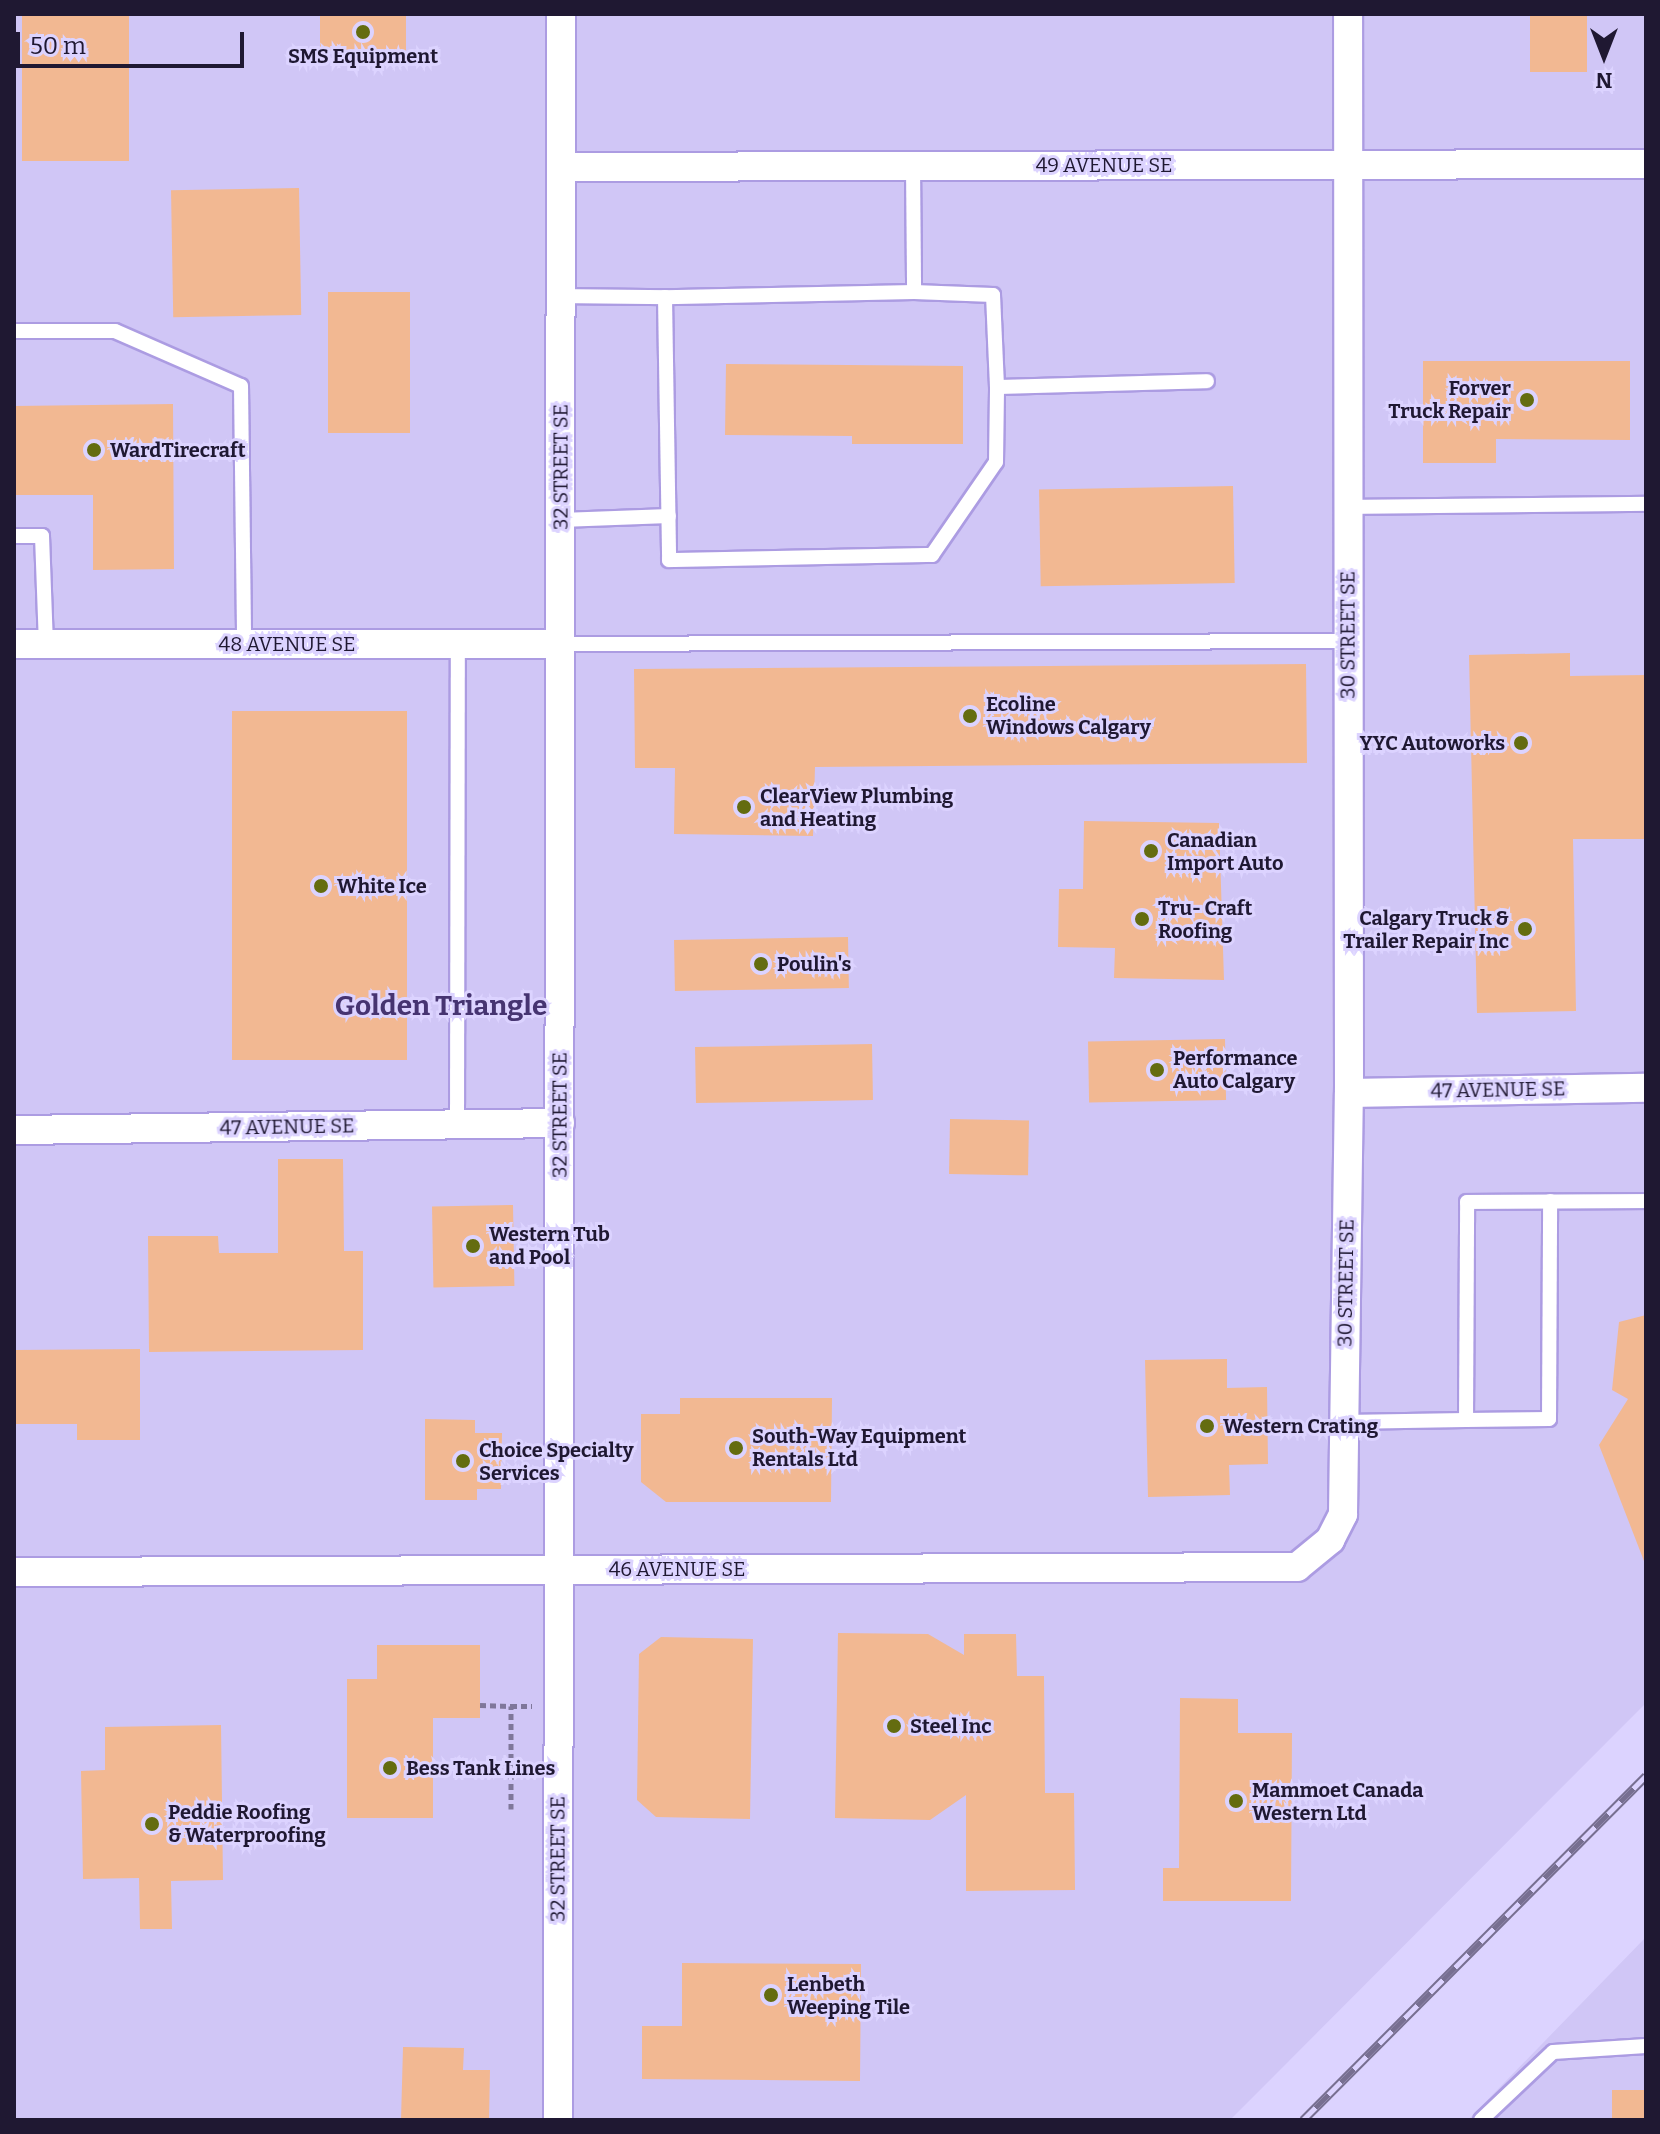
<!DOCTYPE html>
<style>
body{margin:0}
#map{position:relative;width:1660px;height:2134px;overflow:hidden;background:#dcd3ff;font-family:Bitter,serif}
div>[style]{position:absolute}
.built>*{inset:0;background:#d0c6f6}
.building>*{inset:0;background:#f2b892;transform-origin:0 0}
.path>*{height:5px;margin-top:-2.5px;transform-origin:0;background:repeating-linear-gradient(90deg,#7f779a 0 6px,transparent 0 10px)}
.roads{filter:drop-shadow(2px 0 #ac9ce2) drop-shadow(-2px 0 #ac9ce2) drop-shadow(0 2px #ac9ce2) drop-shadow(0 -2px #ac9ce2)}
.lane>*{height:14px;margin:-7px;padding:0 7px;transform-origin:7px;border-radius:7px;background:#fff}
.street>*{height:28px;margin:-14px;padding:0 14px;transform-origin:14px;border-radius:14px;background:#fff}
.rail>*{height:9px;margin-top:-4.5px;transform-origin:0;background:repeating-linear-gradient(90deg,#dcd3ff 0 18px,#776f91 0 36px);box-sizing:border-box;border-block:2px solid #776f91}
.dots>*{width:22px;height:22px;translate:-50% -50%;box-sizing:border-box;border:4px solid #dcd3ff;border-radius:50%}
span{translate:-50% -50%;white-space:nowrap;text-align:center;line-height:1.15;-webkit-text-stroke:6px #dcd3ff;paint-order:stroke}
.poi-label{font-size:20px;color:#1f1832;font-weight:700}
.right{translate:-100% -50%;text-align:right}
.left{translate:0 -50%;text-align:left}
.street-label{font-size:20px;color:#1f1832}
.district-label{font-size:28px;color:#463471;font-weight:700}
.frame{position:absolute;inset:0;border:16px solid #1f1832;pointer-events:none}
.north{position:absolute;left:1564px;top:16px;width:80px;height:80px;-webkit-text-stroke:6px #dcd3ff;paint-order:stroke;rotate:180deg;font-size:22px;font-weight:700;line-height:32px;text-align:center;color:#1f1832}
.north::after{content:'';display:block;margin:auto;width:28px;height:36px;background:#1f1832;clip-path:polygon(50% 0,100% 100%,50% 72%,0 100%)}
.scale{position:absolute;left:16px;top:32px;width:228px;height:36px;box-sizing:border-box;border:4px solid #1f1832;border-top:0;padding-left:10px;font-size:24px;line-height:28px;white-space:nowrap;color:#1f1832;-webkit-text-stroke:6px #dcd3ff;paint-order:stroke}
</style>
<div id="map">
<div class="built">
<div style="clip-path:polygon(14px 14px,1646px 14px,1646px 1703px,1230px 2120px,14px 2120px)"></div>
<div style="clip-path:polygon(1646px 1937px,1646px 2120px,1468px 2120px)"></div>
</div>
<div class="building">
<div style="left:22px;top:14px;width:107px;height:147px"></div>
<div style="left:320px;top:14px;width:86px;height:37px"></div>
<div style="left:1530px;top:14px;width:57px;height:58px"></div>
<div style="left:299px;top:188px;width:127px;height:128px;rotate:89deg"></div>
<div style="left:328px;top:292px;width:82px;height:141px"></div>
<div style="clip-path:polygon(1423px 361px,1630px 361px,1630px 440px,1496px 439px,1496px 463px,1423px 463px)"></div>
<div style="clip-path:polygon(726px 364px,963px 366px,963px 444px,852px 444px,852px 436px,725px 435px)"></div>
<div style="clip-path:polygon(173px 404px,174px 569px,93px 570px,93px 495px,14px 495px,14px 406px)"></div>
<div style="left:1233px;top:486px;width:97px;height:194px;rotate:89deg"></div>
<div style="clip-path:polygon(1570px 653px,1570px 676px,1646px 675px,1646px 839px,1573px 839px,1576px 1011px,1477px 1013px,1469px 655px)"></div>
<div style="clip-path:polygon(1306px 664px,1307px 763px,815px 767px,813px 836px,674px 834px,675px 768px,635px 768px,634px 669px)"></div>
<div style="left:407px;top:711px;width:349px;height:175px;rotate:90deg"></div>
<div style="clip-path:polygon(1084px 821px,1219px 823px,1224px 980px,1114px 978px,1115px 948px,1058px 947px,1059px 889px,1083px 889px)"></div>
<div style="left:848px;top:937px;width:51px;height:174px;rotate:89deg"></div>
<div style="left:1225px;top:1039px;width:61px;height:137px;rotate:89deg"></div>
<div style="left:872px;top:1044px;width:56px;height:177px;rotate:89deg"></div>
<div style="left:950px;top:1119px;width:79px;height:55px;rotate:1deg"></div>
<div style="clip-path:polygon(278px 1159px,343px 1159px,344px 1251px,363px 1251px,363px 1350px,149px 1352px,148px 1236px,218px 1236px,219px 1253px,278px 1253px)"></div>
<div style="left:513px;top:1205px;width:81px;height:81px;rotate:89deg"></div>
<div style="clip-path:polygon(1646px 1315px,1646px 1560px,1644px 1561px,1599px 1445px,1628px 1399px,1612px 1390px,1619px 1322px)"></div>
<div style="clip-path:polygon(140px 1349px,140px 1440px,77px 1440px,77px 1424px,14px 1424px,14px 1350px)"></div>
<div style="clip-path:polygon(1227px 1359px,1227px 1388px,1267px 1387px,1268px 1464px,1229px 1465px,1230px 1495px,1148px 1497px,1145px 1360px)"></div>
<div style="clip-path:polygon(680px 1398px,832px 1398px,831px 1502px,666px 1502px,641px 1482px,641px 1414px,680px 1414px)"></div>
<div style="clip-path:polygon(425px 1419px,475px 1420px,475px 1433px,502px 1433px,501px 1489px,477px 1489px,477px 1500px,425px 1500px)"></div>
<div style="clip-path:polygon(838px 1633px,928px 1634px,964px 1655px,964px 1634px,1016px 1634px,1017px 1676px,1044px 1676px,1045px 1793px,1074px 1793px,1075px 1890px,966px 1891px,966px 1795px,930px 1820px,835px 1818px)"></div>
<div style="clip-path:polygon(661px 1637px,753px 1639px,750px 1819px,656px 1817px,637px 1800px,639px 1654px)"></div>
<div style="clip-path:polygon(377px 1645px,480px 1645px,480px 1718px,433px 1718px,433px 1818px,347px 1818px,347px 1679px,377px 1679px)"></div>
<div style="clip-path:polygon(1180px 1698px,1238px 1699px,1238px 1733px,1292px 1733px,1291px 1901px,1163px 1901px,1163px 1868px,1179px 1868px)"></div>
<div style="clip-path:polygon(221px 1725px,223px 1880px,171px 1881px,172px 1929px,140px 1929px,139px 1878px,83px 1879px,81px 1771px,105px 1770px,105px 1727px)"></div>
<div style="clip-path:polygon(682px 1963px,861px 1964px,860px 2081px,642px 2079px,642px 2026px,682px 2026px)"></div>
<div style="clip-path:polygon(403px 2047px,464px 2048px,463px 2070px,490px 2070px,489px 2120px,401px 2120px)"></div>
<div style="left:1612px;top:2090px;width:34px;height:30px"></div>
</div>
<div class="path">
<div style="left:480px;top:1705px;width:31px;rotate:2deg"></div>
<div style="left:511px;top:1809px;width:103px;rotate:-90deg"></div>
<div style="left:511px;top:1706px;width:21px"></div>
</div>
<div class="roads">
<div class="lane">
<div style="left:913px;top:165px;width:127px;rotate:89.5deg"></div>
<div style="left:914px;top:292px;width:249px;rotate:178.8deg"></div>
<div style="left:665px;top:297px;width:263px;rotate:89.1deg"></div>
<div style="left:669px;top:560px;width:263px;rotate:-1.1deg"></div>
<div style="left:932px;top:555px;width:113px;rotate:-55.5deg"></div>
<div style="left:996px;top:462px;width:75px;rotate:-89.2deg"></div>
<div style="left:997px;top:387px;width:210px;rotate:-1.6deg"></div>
<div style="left:914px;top:292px;width:79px;rotate:2.2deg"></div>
<div style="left:993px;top:295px;width:92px;rotate:87.5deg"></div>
<div style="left:561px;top:296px;width:104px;rotate:0.6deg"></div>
<div style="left:14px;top:331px;width:101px"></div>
<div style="left:115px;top:331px;width:137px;rotate:23.6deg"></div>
<div style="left:241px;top:386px;width:258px;rotate:89.3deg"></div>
<div style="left:1348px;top:507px;width:298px;rotate:-0.6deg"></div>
<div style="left:561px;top:520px;width:108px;rotate:-2.1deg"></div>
<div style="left:14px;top:536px;width:28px"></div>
<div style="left:42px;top:536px;width:108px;rotate:87.9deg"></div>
<div style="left:561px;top:644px;width:787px;rotate:-0.22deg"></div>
<div style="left:457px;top:1125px;width:481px;rotate:-89.9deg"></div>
<div style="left:1466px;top:1420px;width:83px;rotate:-0.7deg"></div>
<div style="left:1549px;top:1419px;width:218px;rotate:-89.7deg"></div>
<div style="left:1344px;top:1422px;width:122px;rotate:-0.9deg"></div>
<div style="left:1466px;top:1420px;width:218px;rotate:-89.7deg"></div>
<div style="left:1467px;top:1202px;width:179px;rotate:-0.3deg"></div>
<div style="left:1481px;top:2120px;width:99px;rotate:-43.4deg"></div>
<div style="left:1553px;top:2052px;width:93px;rotate:-3.7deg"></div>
</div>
<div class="street">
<div style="left:561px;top:167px;width:1085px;rotate:-0.16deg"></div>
<div style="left:14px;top:644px;width:547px"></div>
<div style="left:1349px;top:1093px;width:297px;rotate:-1deg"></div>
<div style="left:14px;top:1130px;width:546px;rotate:-0.73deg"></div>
<div style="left:14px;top:1572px;width:1283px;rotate:-0.22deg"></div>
<div style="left:1297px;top:1567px;width:43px;rotate:-39.3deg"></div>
<div style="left:1330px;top:1540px;width:29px;rotate:-63deg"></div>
<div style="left:1343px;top:1514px;width:421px;rotate:-89.2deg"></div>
<div style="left:1349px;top:1093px;width:1079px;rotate:-90.05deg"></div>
<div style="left:558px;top:2120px;width:2106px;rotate:-89.92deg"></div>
</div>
</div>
<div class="rail">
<div style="left:1303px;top:2120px;width:486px;rotate:-45.1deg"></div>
</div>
<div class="dots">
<div style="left:363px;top:32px;background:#646c10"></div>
<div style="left:1527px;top:400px;background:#646c10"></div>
<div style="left:94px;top:450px;background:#646c10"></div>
<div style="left:970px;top:716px;background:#646c10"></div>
<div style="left:1521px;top:743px;background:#646c10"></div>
<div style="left:744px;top:807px;background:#646c10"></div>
<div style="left:1151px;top:851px;background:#646c10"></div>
<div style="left:321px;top:886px;background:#646c10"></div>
<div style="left:1142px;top:919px;background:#646c10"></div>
<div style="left:1525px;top:929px;background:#646c10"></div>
<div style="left:761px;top:964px;background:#646c10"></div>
<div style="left:1157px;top:1070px;background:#646c10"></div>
<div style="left:473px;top:1246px;background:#646c10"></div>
<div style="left:1207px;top:1426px;background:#646c10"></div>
<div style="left:736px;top:1448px;background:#646c10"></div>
<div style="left:463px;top:1461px;background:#646c10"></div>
<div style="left:894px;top:1726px;background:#646c10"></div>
<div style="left:390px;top:1768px;background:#646c10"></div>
<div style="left:1236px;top:1801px;background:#646c10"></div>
<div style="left:152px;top:1824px;background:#646c10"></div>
<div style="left:771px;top:1995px;background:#646c10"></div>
</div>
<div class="poi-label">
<span style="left:363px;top:56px">SMS Equipment</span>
<span class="right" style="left:1511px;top:400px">Forver<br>Truck Repair</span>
<span class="left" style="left:110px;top:450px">WardTirecraft</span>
<span class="left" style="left:986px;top:716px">Ecoline<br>Windows Calgary</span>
<span class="right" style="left:1505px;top:743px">YYC Autoworks</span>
<span class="left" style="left:760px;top:808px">ClearView Plumbing<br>and Heating</span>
<span class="left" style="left:1167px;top:852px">Canadian<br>Import Auto</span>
<span class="left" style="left:337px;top:886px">White Ice</span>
<span class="left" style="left:1158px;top:920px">Tru- Craft<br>Roofing</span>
<span class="right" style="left:1509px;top:930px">Calgary Truck &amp;<br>Trailer Repair Inc</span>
<span class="left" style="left:777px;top:964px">Poulin's</span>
<span class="left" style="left:1173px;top:1070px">Performance<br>Auto Calgary</span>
<span class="left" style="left:489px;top:1246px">Western Tub<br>and Pool</span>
<span class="left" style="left:1223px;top:1426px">Western Crating</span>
<span class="left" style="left:752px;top:1448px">South-Way Equipment<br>Rentals Ltd</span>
<span class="left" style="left:479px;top:1462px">Choice Specialty<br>Services</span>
<span class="left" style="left:910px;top:1726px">Steel Inc</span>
<span class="left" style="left:406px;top:1768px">Bess Tank Lines</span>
<span class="left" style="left:1252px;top:1802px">Mammoet Canada<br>Western Ltd</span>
<span class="left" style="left:168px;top:1824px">Peddie Roofing<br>&amp; Waterproofing</span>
<span class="left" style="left:787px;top:1996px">Lenbeth<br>Weeping Tile</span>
</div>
<div class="street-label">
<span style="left:1104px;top:165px">49 AVENUE SE</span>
<span style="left:561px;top:467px;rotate:-90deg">32 STREET SE</span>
<span style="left:1348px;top:635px;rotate:-90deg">30 STREET SE</span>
<span style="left:287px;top:644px">48 AVENUE SE</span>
<span style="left:1498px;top:1090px;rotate:-1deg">47 AVENUE SE</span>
<span style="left:560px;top:1115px;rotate:-90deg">32 STREET SE</span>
<span style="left:287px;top:1127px;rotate:-1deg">47 AVENUE SE</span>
<span style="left:1346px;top:1283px;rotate:-89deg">30 STREET SE</span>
<span style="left:677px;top:1569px">46 AVENUE SE</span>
<span style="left:558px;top:1859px;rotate:-90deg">32 STREET SE</span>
</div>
<div class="district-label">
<span style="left:441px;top:1006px">Golden Triangle</span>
</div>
<div class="frame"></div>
<div class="north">N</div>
<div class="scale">50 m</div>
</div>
